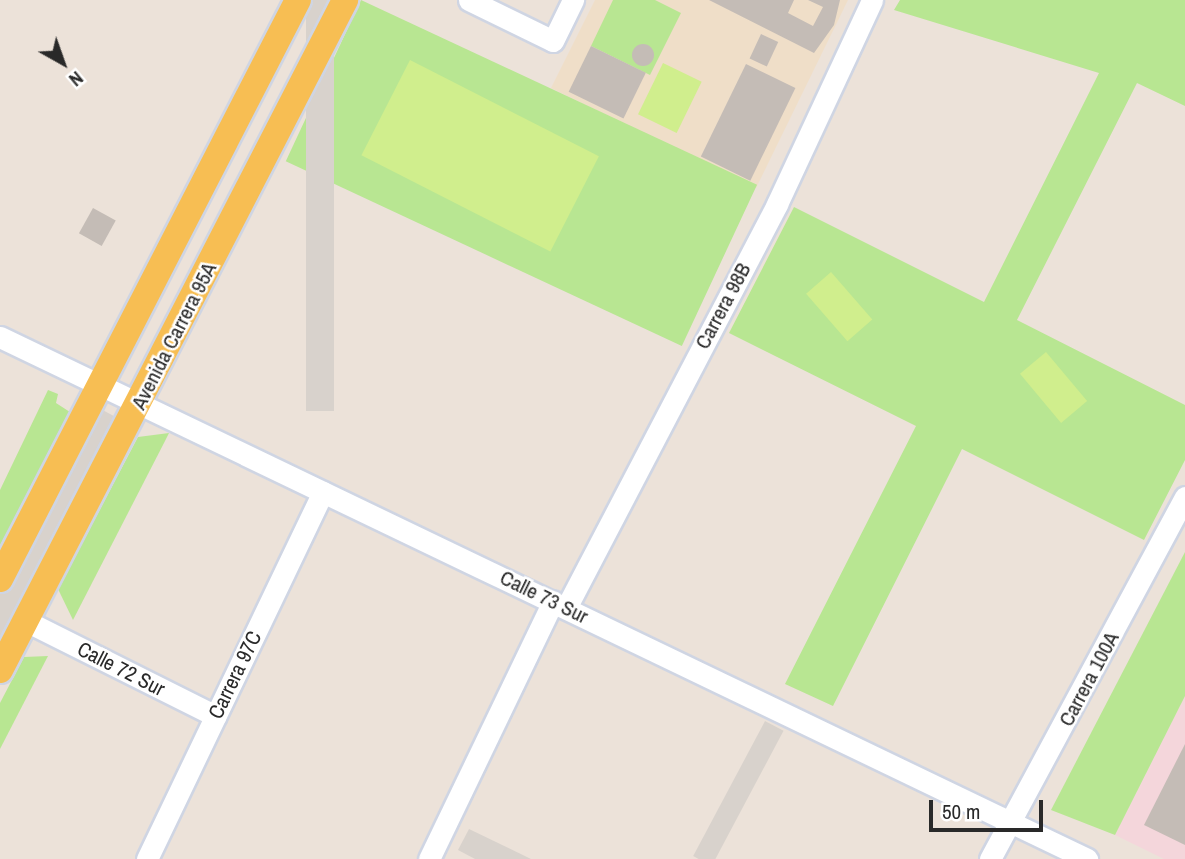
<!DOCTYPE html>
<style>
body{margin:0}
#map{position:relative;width:1185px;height:859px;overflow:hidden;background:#ece2d9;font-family:"Archivo Narrow",sans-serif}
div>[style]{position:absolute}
.education>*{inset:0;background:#efdec8}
.medical>*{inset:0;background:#f4d6db}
.green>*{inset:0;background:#b8e692;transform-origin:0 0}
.pitch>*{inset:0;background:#d0ee8d;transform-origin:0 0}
.plaza>*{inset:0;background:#d8d2cc;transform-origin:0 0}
.building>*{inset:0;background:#c4bcb6;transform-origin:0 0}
.round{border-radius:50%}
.roads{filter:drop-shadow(2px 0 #cfd5e3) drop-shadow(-2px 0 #cfd5e3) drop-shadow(0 2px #cfd5e3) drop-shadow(0 -2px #cfd5e3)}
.minor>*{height:21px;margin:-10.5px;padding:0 10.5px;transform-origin:10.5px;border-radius:10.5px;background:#fff}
.major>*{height:26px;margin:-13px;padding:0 13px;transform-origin:13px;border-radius:13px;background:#f7be53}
span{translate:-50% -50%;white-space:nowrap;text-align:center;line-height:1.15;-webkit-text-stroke:5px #fff;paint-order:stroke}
.street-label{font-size:21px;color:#292929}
.north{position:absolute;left:28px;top:28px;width:70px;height:70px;-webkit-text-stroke:5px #fff;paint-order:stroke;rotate:140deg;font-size:19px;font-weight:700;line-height:28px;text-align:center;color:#292929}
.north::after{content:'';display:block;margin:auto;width:24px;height:32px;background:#292929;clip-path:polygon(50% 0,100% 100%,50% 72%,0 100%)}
.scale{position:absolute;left:929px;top:800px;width:114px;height:32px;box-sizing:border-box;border:4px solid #292929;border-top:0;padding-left:9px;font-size:21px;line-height:24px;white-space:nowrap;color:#292929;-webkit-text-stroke:5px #fff;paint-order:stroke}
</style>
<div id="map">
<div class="education">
<div style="clip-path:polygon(595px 0,848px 0,756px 188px,551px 88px)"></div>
</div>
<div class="medical">
<div style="clip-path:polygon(1185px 696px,1185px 859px,1164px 859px,1115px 835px)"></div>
</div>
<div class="green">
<div style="left:361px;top:0;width:437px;height:178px;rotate:25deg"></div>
<div style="clip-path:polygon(613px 0,655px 0,681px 13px,650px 75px,591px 46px)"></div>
<div style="clip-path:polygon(900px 0,1185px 0,1185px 106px,1137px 83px,1017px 320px,1185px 405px,1185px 460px,1144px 540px,962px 449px,833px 706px,785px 684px,916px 426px,729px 333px,794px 207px,984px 302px,1099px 73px,894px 10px)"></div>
<div style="clip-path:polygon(48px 390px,58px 394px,56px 403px,73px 414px,0 546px,0 490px)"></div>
<div style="clip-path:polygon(169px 433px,165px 441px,73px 620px,58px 589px,138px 437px)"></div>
<div style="clip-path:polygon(1185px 552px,1185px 696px,1115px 835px,1051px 810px)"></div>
<div style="clip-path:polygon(48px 656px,0 749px,0 703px,24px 657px)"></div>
</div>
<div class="pitch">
<div style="left:410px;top:60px;width:212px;height:107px;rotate:27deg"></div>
<div style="left:663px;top:63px;width:43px;height:57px;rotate:26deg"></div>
<div style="left:831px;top:272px;width:63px;height:33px;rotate:49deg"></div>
<div style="left:1046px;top:352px;width:64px;height:34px;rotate:50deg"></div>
</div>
<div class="plaza">
<div style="left:306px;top:0;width:28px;height:411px"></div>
<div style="clip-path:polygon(97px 407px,123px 421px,0 655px,0 591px)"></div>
<div style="left:765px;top:721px;width:21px;height:153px;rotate:28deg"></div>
<div style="clip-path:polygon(469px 829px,531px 859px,475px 859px,458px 850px)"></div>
</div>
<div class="building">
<div style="clip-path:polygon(709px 0,794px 0,788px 13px,813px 26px,823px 7px,808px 0,840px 0,834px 25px,814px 53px)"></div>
<div style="left:761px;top:34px;width:19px;height:27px;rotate:25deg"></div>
<div class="round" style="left:632px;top:44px;width:22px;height:22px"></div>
<div style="left:591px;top:46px;width:61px;height:51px;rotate:26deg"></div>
<div style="left:746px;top:64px;width:55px;height:103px;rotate:26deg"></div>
<div style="left:93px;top:208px;width:26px;height:29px;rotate:29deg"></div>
<div style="clip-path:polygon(1185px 744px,1185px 845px,1144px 825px)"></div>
</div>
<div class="roads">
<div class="minor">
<div style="left:469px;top:0;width:93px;rotate:26deg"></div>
<div style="left:553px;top:41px;width:46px;rotate:-64deg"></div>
<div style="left:0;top:337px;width:1206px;rotate:25.65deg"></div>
<div style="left:566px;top:608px;width:456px;rotate:-62.4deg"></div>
<div style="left:777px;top:204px;width:225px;rotate:-65deg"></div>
<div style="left:26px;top:621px;width:212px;rotate:26.6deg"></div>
<div style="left:147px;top:859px;width:407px;rotate:-64.4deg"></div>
<div style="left:429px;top:859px;width:286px;rotate:-64.3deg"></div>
<div style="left:990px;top:859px;width:411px;rotate:-61.7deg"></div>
</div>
<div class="major">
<div style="left:0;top:579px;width:651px;rotate:-62.77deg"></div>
<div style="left:0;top:670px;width:754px;rotate:-62.75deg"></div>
</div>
</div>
<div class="street-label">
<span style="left:723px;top:306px;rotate:-62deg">Carrera 98B</span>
<span style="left:174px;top:336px;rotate:-63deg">Avenida Carrera 95A</span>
<span style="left:544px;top:597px;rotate:26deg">Calle 73 Sur</span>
<span style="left:121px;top:669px;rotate:27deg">Calle 72 Sur</span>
<span style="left:235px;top:675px;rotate:-64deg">Carrera 97C</span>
<span style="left:1089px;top:679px;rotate:-62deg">Carrera 100A</span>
</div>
<div class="north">N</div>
<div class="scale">50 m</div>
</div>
